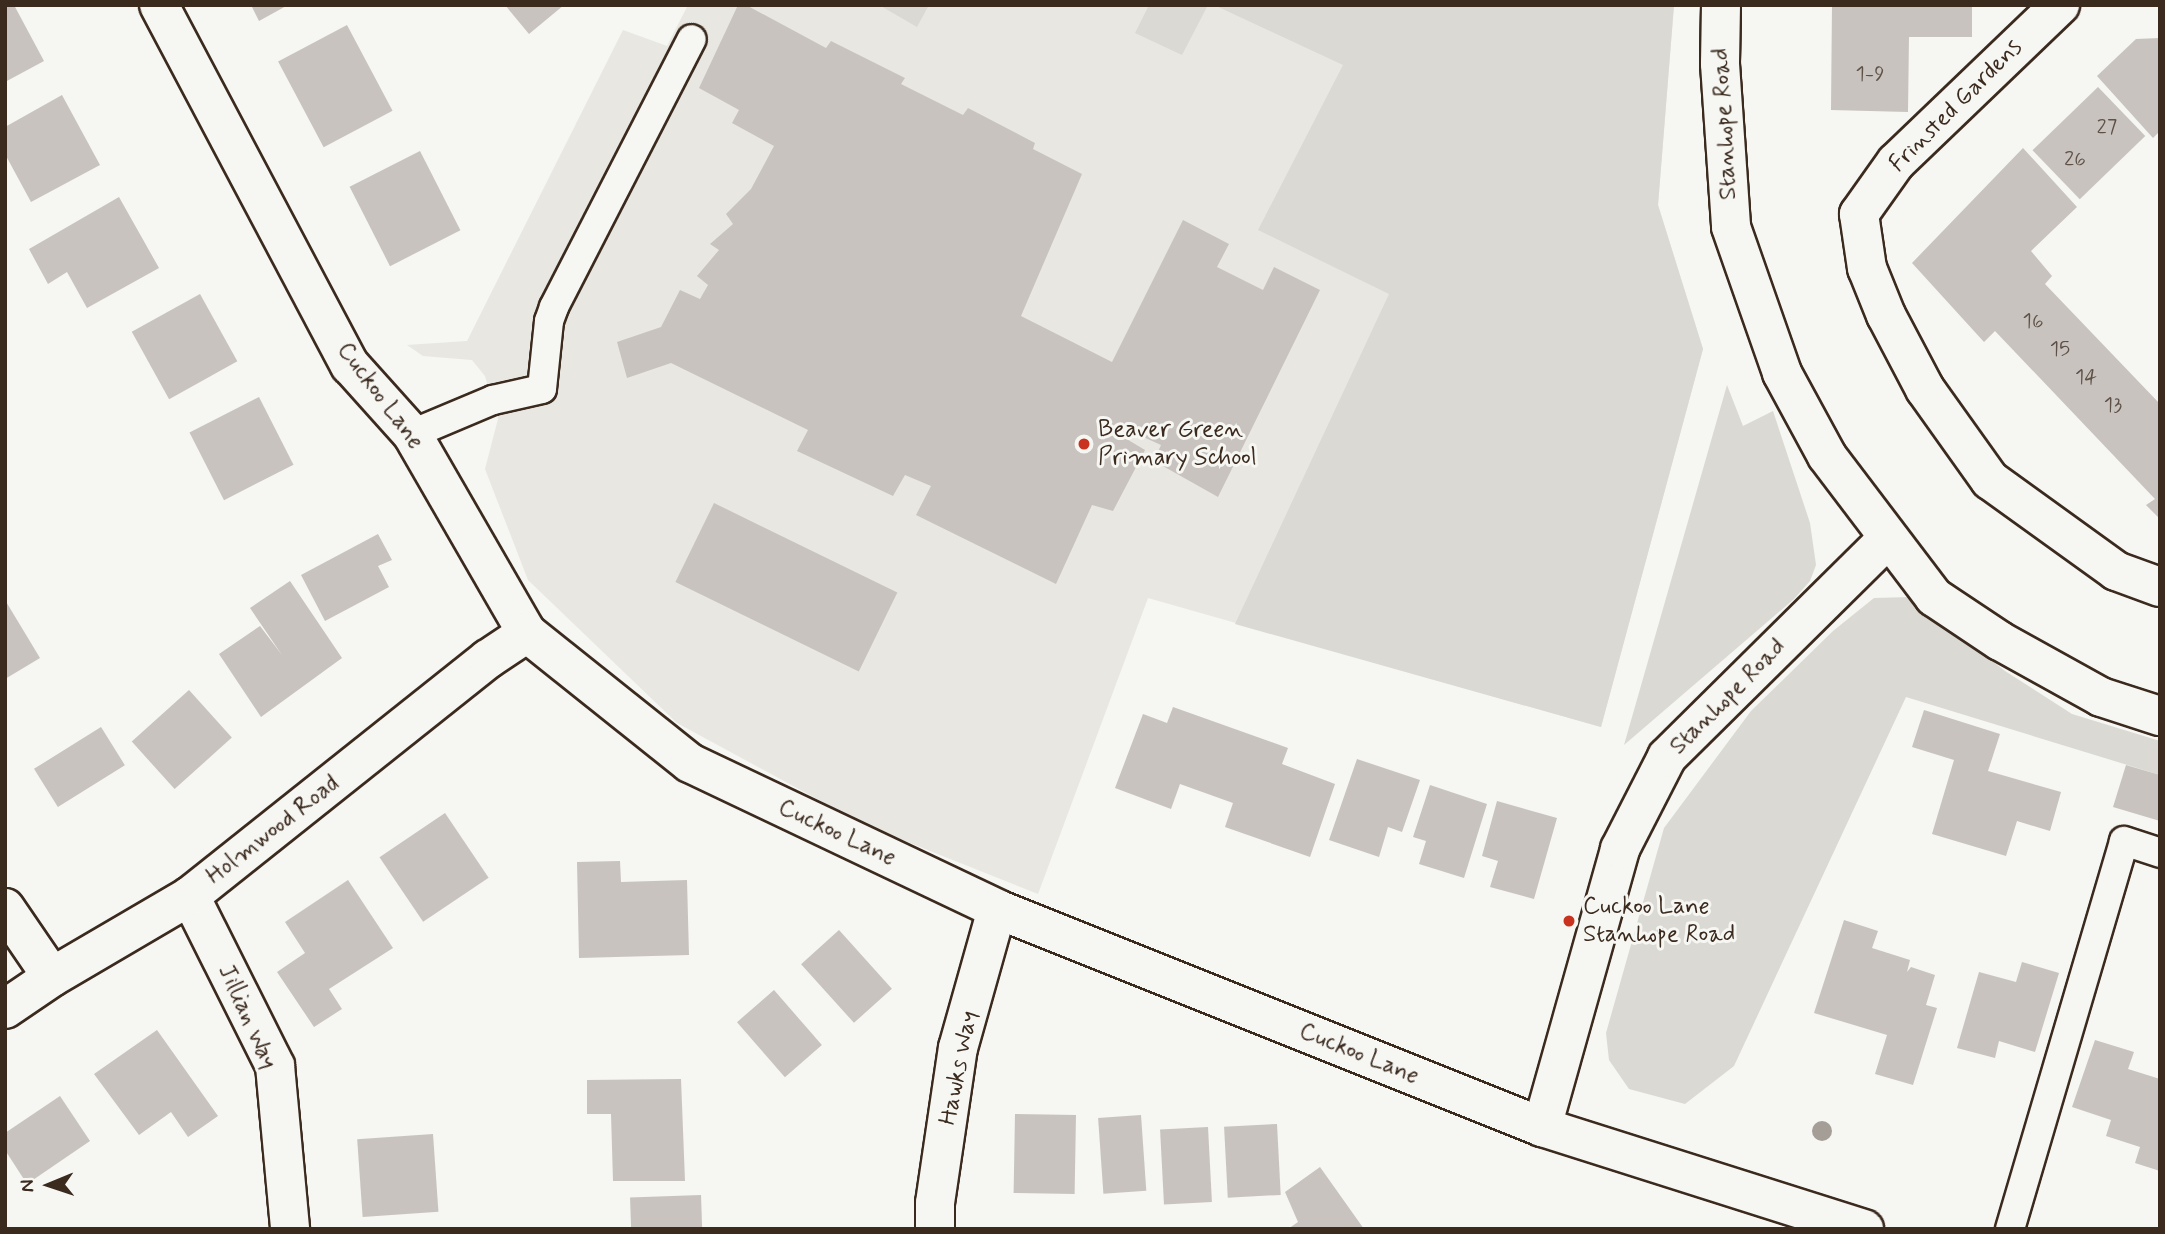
<!DOCTYPE html>
<style>
body{margin:0}
#map{position:relative;width:2165px;height:1234px;overflow:hidden;background:#f6f6f2;font-family:Mynerve,sans-serif}
div>[style]{position:absolute}
.built>*{inset:0;background:#e8e7e2}
.green>*{inset:0;background:#dad9d3}
.building>*{inset:0;background:#c8c3be;transform-origin:0 0}
.roads{filter:drop-shadow(2px 0 #3b2a1e) drop-shadow(-2px 0 #3b2a1e) drop-shadow(0 2px #3b2a1e) drop-shadow(0 -2px #3b2a1e)}
.service>*{height:28px;margin:-14px;padding:0 14px;transform-origin:14px;border-radius:14px;background:#f6f6f2}
.minor>*{height:38px;margin:-19px;padding:0 19px;transform-origin:19px;border-radius:19px;background:#f6f6f2}
.tertiary>*{height:38px;margin:-19px;padding:0 19px;transform-origin:19px;border-radius:19px;background:#f6f6f2}
.trees>*{width:20px;height:20px;margin:-10px;border-radius:50%;background:#a59e96}
.dots>*{width:19px;height:19px;translate:-50% -50%;box-sizing:border-box;border:4px solid #f6f6f2;border-radius:50%}
span{translate:-50% -50%;white-space:nowrap;text-align:center;line-height:1.15;-webkit-text-stroke:6px #f6f6f2;paint-order:stroke}
.number-label{font-size:21px;color:#5e5046}
.number-label span{-webkit-text-stroke-width:0}
.street-label{font-size:24px;color:#3b2a1e}
.poi-label{font-size:24px;color:#3b2a1e}
.left{translate:0 -50%;text-align:left}
.frame{position:absolute;inset:0;border:7px solid #3b2a1e;pointer-events:none}
.north{position:absolute;left:14px;top:1150px;width:70px;height:70px;-webkit-text-stroke:5px #f6f6f2;paint-order:stroke;rotate:268deg;font-size:19px;font-weight:700;line-height:28px;text-align:center;color:#3b2a1e}
.north::after{content:'';display:block;margin:auto;width:24px;height:32px;background:#3b2a1e;clip-path:polygon(50% 0,100% 100%,50% 72%,0 100%)}
</style>
<div id="map">
<div class="built">
<div style="clip-path:polygon(688px 5px,1674px 5px,1658px 205px,1703px 349px,1601px 727px,1148px 598px,1038px 894px,865px 825px,677px 723px,528px 580px,485px 469px,498px 419px,485px 376px,472px 360px,423px 356px,407px 345px,467px 341px,623px 30px,667px 46px)"></div>
</div>
<div class="green">
<div style="clip-path:polygon(879px 5px,929px 5px,917px 27px)"></div>
<div style="clip-path:polygon(1149px 5px,1208px 5px,1182px 55px,1135px 33px)"></div>
<div style="clip-path:polygon(1214px 5px,1674px 5px,1658px 205px,1703px 349px,1601px 727px,1235px 624px,1389px 294px,1258px 230px,1343px 65px)"></div>
<div style="clip-path:polygon(1727px 385px,1743px 426px,1773px 411px,1810px 523px,1816px 565px,1810px 581px,1794px 599px,1624px 745px)"></div>
<div style="clip-path:polygon(1911px 597px,2005px 671px,2072px 714px,2160px 741px,2160px 775px,1906px 697px,1734px 1066px,1685px 1104px,1629px 1089px,1609px 1060px,1606px 1033px,1664px 828px,1751px 711px,1833px 631px,1874px 598px)"></div>
</div>
<div class="building">
<div style="clip-path:polygon(5px 5px,14px 5px,44px 61px,5px 82px)"></div>
<div style="clip-path:polygon(251px 5px,288px 5px,259px 21px)"></div>
<div style="clip-path:polygon(505px 5px,564px 5px,529px 34px)"></div>
<div style="clip-path:polygon(738px 5px,746px 5px,826px 48px,831px 41px,905px 78px,901px 84px,963px 115px,968px 108px,1035px 143px,1033px 149px,1082px 174px,1021px 316px,1112px 362px,1183px 220px,1229px 244px,1217px 267px,1263px 290px,1274px 267px,1320px 290px,1218px 497px,1154px 461px,1161px 445px,1128px 430px,1125px 438px,1145px 450px,1113px 511px,1092px 505px,1056px 584px,916px 515px,931px 486px,905px 475px,893px 496px,797px 451px,808px 430px,671px 363px,627px 378px,617px 342px,661px 327px,680px 290px,700px 299px,708px 285px,697px 276px,719px 250px,710px 244px,733px 224px,726px 214px,751px 189px,774px 146px,732px 123px,739px 110px,699px 88px)"></div>
<div style="clip-path:polygon(1832px 5px,1972px 5px,1972px 37px,1909px 37px,1908px 112px,1831px 110px)"></div>
<div style="left:347px;top:25px;width:97px;height:78px;rotate:62deg"></div>
<div style="clip-path:polygon(2160px 38px,2160px 131px,2153px 138px,2097px 76px,2136px 39px)"></div>
<div style="left:2098px;top:87px;width:68px;height:91px;rotate:46deg"></div>
<div style="clip-path:polygon(62px 95px,100px 165px,31px 202px,5px 154px,5px 127px)"></div>
<div style="clip-path:polygon(2023px 148px,2077px 207px,2031px 251px,2052px 276px,2045px 284px,2160px 404px,2160px 519px,2146px 505px,2155px 499px,1995px 331px,1984px 342px,1912px 263px)"></div>
<div style="left:420px;top:151px;width:89px;height:79px;rotate:63deg"></div>
<div style="clip-path:polygon(119px 197px,159px 268px,87px 308px,67px 272px,48px 284px,29px 249px)"></div>
<div style="left:200px;top:294px;width:77px;height:78px;rotate:61deg"></div>
<div style="left:259px;top:397px;width:76px;height:78px;rotate:63deg"></div>
<div style="left:714px;top:503px;width:204px;height:88px;rotate:26deg"></div>
<div style="clip-path:polygon(378px 534px,392px 560px,378px 566px,389px 587px,325px 621px,301px 575px)"></div>
<div style="clip-path:polygon(290px 581px,342px 658px,261px 717px,219px 654px,260px 626px,282px 655px,250px 608px)"></div>
<div style="clip-path:polygon(5px 600px,40px 658px,5px 679px)"></div>
<div style="left:189px;top:690px;width:64px;height:77px;rotate:48deg"></div>
<div style="clip-path:polygon(1173px 707px,1288px 748px,1282px 764px,1335px 784px,1310px 857px,1225px 827px,1233px 803px,1180px 784px,1171px 809px,1115px 788px,1143px 714px,1167px 723px)"></div>
<div style="clip-path:polygon(1924px 710px,2000px 734px,1988px 771px,2061px 792px,2050px 831px,2017px 821px,2006px 856px,1932px 834px,1954px 760px,1912px 747px)"></div>
<div style="left:101px;top:727px;width:45px;height:79px;rotate:58deg"></div>
<div style="clip-path:polygon(1357px 759px,1420px 780px,1402px 832px,1388px 827px,1379px 857px,1329px 840px)"></div>
<div style="clip-path:polygon(2126px 765px,2160px 775px,2160px 821px,2113px 807px)"></div>
<div style="clip-path:polygon(1430px 785px,1487px 804px,1464px 878px,1419px 864px,1426px 841px,1413px 837px)"></div>
<div style="clip-path:polygon(1497px 801px,1557px 818px,1534px 899px,1490px 887px,1498px 861px,1482px 856px)"></div>
<div style="left:445px;top:813px;width:78px;height:79px;rotate:56deg"></div>
<div style="clip-path:polygon(620px 861px,621px 882px,687px 880px,689px 955px,579px 958px,577px 862px)"></div>
<div style="clip-path:polygon(348px 880px,393px 948px,329px 989px,342px 1009px,314px 1027px,277px 972px,305px 953px,285px 922px)"></div>
<div style="clip-path:polygon(1844px 920px,1878px 931px,1872px 948px,1910px 960px,1907px 972px,1911px 967px,1935px 975px,1926px 1005px,1937px 1008px,1913px 1085px,1875px 1074px,1887px 1035px,1814px 1013px)"></div>
<div style="left:839px;top:930px;width:79px;height:51px;rotate:48deg"></div>
<div style="clip-path:polygon(2022px 962px,2059px 973px,2035px 1052px,1999px 1041px,1995px 1058px,1957px 1048px,1979px 972px,2016px 982px)"></div>
<div style="left:774px;top:990px;width:73px;height:49px;rotate:49deg"></div>
<div style="clip-path:polygon(157px 1030px,218px 1116px,188px 1137px,171px 1112px,139px 1135px,94px 1074px)"></div>
<div style="clip-path:polygon(2095px 1040px,2134px 1052px,2128px 1069px,2160px 1079px,2160px 1171px,2135px 1163px,2140px 1147px,2106px 1136px,2111px 1120px,2072px 1107px)"></div>
<div style="clip-path:polygon(681px 1079px,685px 1181px,613px 1181px,611px 1114px,587px 1114px,587px 1080px)"></div>
<div style="clip-path:polygon(60px 1096px,90px 1141px,27px 1184px,5px 1150px,5px 1133px)"></div>
<div style="left:1015px;top:1114px;width:61px;height:79px;rotate:1deg"></div>
<div style="left:1141px;top:1115px;width:76px;height:43px;rotate:86deg"></div>
<div style="left:1277px;top:1124px;width:71px;height:53px;rotate:87deg"></div>
<div style="left:1208px;top:1127px;width:75px;height:48px;rotate:87deg"></div>
<div style="left:433px;top:1134px;width:78px;height:76px;rotate:86deg"></div>
<div style="clip-path:polygon(1320px 1167px,1364px 1229px,1288px 1229px,1298px 1222px,1285px 1192px)"></div>
<div style="left:701px;top:1195px;width:34px;height:71px;rotate:88deg"></div>
</div>
<div class="roads">
<div class="service">
<div style="left:412px;top:434px;width:88px;rotate:-22.8deg"></div>
<div style="left:493px;top:400px;width:50px;rotate:-12.7deg"></div>
<div style="left:542px;top:389px;width:68px;rotate:-84.1deg"></div>
<div style="left:549px;top:321px;width:15px;rotate:-70deg"></div>
<div style="left:554px;top:307px;width:301px;rotate:-62.8deg"></div>
<div style="left:2010px;top:1229px;width:404px;rotate:-73.6deg"></div>
<div style="left:2124px;top:841px;width:38px;rotate:18deg"></div>
</div>
<div class="minor">
<div style="left:159px;top:5px;width:408px;rotate:62.1deg"></div>
<div style="left:350px;top:365px;width:93px;rotate:48.1deg"></div>
<div style="left:412px;top:434px;width:230px;rotate:60deg"></div>
<div style="left:527px;top:633px;width:208px;rotate:38.6deg"></div>
<div style="left:690px;top:763px;width:340px;rotate:25.4deg"></div>
<div style="left:997px;top:909px;width:587px;rotate:21.8deg"></div>
<div style="left:1542px;top:1127px;width:338px;rotate:17.6deg"></div>
<div style="left:2060px;top:5px;width:227px;rotate:136.2deg"></div>
<div style="left:1896px;top:162px;width:64px;rotate:125.4deg"></div>
<div style="left:1859px;top:214px;width:55px;rotate:81.6deg"></div>
<div style="left:1867px;top:268px;width:51px;rotate:68deg"></div>
<div style="left:1886px;top:315px;width:84px;rotate:62.2deg"></div>
<div style="left:1925px;top:389px;width:112px;rotate:54.5deg"></div>
<div style="left:1990px;top:480px;width:155px;rotate:35.8deg"></div>
<div style="left:2116px;top:571px;width:47px;rotate:20deg"></div>
<div style="left:190px;top:896px;width:190px;rotate:63.4deg"></div>
<div style="left:275px;top:1066px;width:164px;rotate:84.7deg"></div>
<div style="left:5px;top:908px;width:83px;rotate:55.7deg"></div>
<div style="left:5px;top:1009px;width:57px;rotate:-34.2deg"></div>
<div style="left:52px;top:977px;width:160px;rotate:-30.4deg"></div>
<div style="left:190px;top:896px;width:381px;rotate:-38.5deg"></div>
<div style="left:488px;top:659px;width:47px;rotate:-33.7deg"></div>
<div style="left:1542px;top:1127px;width:289px;rotate:-74.3deg"></div>
<div style="left:1620px;top:849px;width:103px;rotate:-62.9deg"></div>
<div style="left:1667px;top:757px;width:311px;rotate:-44.7deg"></div>
<div style="left:935px;top:1229px;width:26px;rotate:-90deg"></div>
<div style="left:935px;top:1203px;width:157px;rotate:-81.6deg"></div>
<div style="left:958px;top:1048px;width:144px;rotate:-74.3deg"></div>
</div>
<div class="tertiary">
<div style="left:1721px;top:5px;width:59px;rotate:91deg"></div>
<div style="left:1720px;top:64px;width:163px;rotate:86.1deg"></div>
<div style="left:1731px;top:227px;width:155px;rotate:70.7deg"></div>
<div style="left:1782px;top:373px;width:94px;rotate:61.5deg"></div>
<div style="left:1827px;top:456px;width:177px;rotate:52.8deg"></div>
<div style="left:1934px;top:597px;width:79px;rotate:33.7deg"></div>
<div style="left:2000px;top:641px;width:115px;rotate:29deg"></div>
<div style="left:2101px;top:697px;width:62px;rotate:17.9deg"></div>
</div>
</div>
<div class="trees">
<div style="left:1822px;top:1131px"></div>
</div>
<div class="dots">
<div style="left:1084px;top:444px;background:#c8321e"></div>
<div style="left:1569px;top:921px;background:#c8321e"></div>
</div>
<div class="number-label">
<span style="left:1870px;top:74px">1-9</span>
<span style="left:2107px;top:127px">27</span>
<span style="left:2075px;top:159px">26</span>
<span style="left:2033px;top:321px">16</span>
<span style="left:2060px;top:349px">15</span>
<span style="left:2086px;top:377px">14</span>
<span style="left:2113px;top:405px">13</span>
</div>
<div class="street-label">
<span style="left:1956px;top:106px;rotate:-45deg">Frinsted Gardens</span>
<span style="left:1725px;top:124px;rotate:-93deg">Stanhope Road</span>
<span style="left:380px;top:396px;rotate:53deg">Cuckoo Lane</span>
<span style="left:1728px;top:697px;rotate:-45deg">Stanhope Road</span>
<span style="left:273px;top:830px;rotate:-38deg">Holmwood Road</span>
<span style="left:837px;top:833px;rotate:25deg">Cuckoo Lane</span>
<span style="left:247px;top:1017px;rotate:66deg">Jillian Way</span>
<span style="left:1359px;top:1054px;rotate:22deg">Cuckoo Lane</span>
<span style="left:959px;top:1068px;rotate:-79deg">Hawks Way</span>
</div>
<div class="poi-label">
<span class="left" style="left:1098px;top:444px">Beaver Green<br>Primary School</span>
<span class="left" style="left:1583px;top:921px">Cuckoo Lane<br>Stanhope Road</span>
</div>
<div class="frame"></div>
<div class="north">N</div>
</div>
